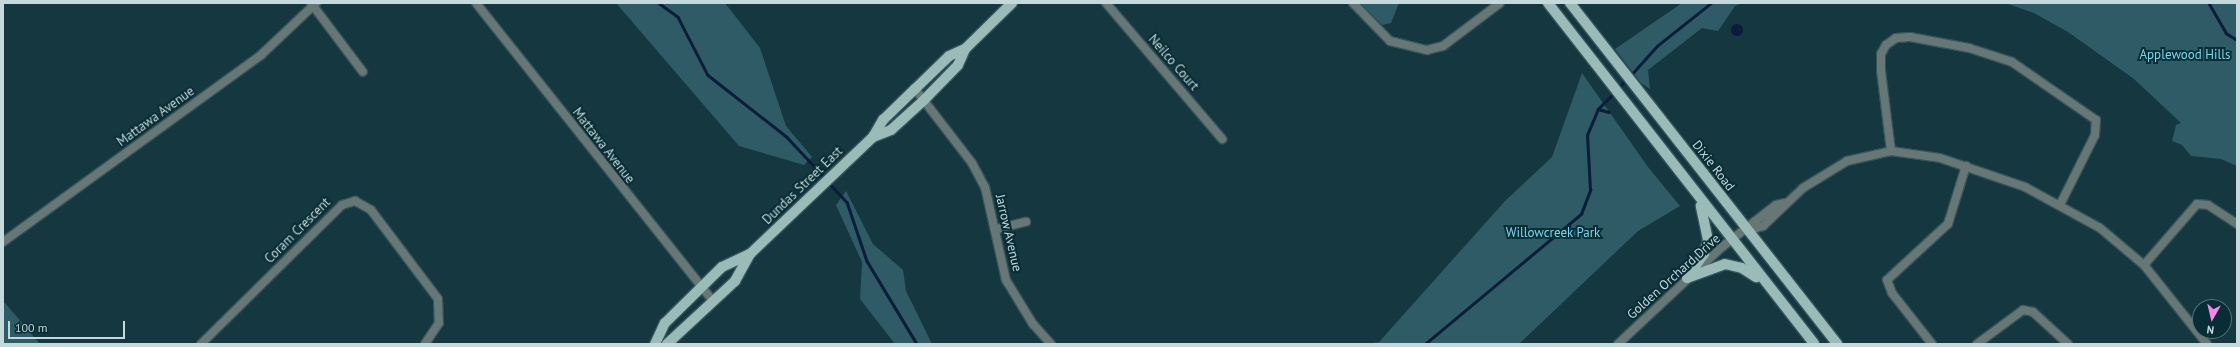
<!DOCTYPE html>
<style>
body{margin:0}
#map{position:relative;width:2240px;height:347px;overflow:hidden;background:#15373f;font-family:"PT Sans",sans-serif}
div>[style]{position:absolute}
.green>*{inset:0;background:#2e5b65}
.water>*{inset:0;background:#0c1c3b}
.round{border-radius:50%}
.stream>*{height:2.5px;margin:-1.25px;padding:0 1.25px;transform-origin:1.25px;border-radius:1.25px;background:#0c1c3b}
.roads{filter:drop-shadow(1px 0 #35545b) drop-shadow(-1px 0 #35545b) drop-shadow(0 1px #35545b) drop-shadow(0 -1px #35545b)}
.minor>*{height:8px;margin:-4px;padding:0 4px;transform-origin:4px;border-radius:4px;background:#677775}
.major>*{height:10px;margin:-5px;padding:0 5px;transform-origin:5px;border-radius:5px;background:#9bbbb8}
span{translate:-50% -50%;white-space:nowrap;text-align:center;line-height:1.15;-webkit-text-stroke:4px #092d34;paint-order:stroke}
.park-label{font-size:13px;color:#7bd7ed}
.street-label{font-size:13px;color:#c5d8dc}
.frame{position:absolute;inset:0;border:4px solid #c5d8dc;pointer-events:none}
.north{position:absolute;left:2192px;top:299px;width:40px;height:40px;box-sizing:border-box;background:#092d34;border:1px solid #547177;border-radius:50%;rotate:188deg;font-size:11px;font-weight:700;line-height:16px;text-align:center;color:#c5d8dc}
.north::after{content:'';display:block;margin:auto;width:14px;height:18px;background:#f987e8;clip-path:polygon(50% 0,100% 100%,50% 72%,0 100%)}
.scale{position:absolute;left:8px;top:321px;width:117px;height:18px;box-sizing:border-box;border:2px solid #c5d8dc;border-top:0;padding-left:5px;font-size:12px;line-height:14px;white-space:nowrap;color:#c5d8dc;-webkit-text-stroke:3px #092d34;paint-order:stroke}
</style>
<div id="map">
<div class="green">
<div style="clip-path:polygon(616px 3px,725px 3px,760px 48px,786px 126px,812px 157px,804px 165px,739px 146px)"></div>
<div style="clip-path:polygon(1360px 3px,1399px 3px,1391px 23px,1382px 25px)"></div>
<div style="clip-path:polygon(1682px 3px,1743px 3px,1735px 6px,1718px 31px,1702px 28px,1648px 70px,1650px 89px,1641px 83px,1615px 49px)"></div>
<div style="clip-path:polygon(2005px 3px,2237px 3px,2237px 166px,2221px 159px,2191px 156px,2182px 145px,2172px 141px,2176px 125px,2181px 123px,2134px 79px,2068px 32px,2034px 13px)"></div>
<div style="clip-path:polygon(1582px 73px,1648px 167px,1680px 206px,1638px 231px,1519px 344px,1366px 344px,1379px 342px,1505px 201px,1552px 157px)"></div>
<div style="clip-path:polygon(846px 191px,873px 244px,903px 270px,906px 291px,932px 344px,895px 344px,860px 299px,862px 262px,836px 205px)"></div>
<div style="clip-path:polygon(3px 302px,6px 304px,40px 344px,3px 344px)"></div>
</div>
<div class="water">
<div class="round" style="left:1731px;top:24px;width:12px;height:12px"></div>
</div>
<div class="stream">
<div style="left:659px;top:3px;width:24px;rotate:36deg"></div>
<div style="left:678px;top:17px;width:65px;rotate:62.7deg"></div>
<div style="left:708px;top:75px;width:100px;rotate:38.1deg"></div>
<div style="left:787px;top:137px;width:57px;rotate:47.1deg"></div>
<div style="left:2209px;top:3px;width:34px;rotate:60deg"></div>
<div style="left:2226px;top:33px;width:13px;rotate:32deg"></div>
<div style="left:1630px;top:76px;width:40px;rotate:-48deg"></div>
<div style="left:1657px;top:46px;width:69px;rotate:-38.5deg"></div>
<div style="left:1617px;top:89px;width:13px;rotate:-45deg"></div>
<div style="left:1598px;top:109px;width:11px;rotate:15deg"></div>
<div style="left:829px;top:183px;width:26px;rotate:47deg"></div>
<div style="left:847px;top:202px;width:62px;rotate:71.3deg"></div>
<div style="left:867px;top:261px;width:97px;rotate:58.9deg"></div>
<div style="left:1425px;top:344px;width:203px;rotate:-39.8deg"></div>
<div style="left:1581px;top:214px;width:26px;rotate:-69deg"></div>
<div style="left:1590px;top:190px;width:55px;rotate:-93.1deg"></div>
<div style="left:1587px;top:135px;width:28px;rotate:-67deg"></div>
<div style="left:1598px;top:109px;width:23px;rotate:-45deg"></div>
</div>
<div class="roads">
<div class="minor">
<div style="left:311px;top:3px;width:86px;rotate:53deg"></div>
<div style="left:476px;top:3px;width:382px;rotate:51.5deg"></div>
<div style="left:1106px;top:3px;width:179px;rotate:49.5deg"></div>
<div style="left:1353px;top:3px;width:53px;rotate:45.8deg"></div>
<div style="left:1390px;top:41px;width:38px;rotate:14deg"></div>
<div style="left:1427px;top:50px;width:16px;rotate:-14deg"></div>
<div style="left:1443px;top:46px;width:71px;rotate:-37deg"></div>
<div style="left:915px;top:89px;width:93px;rotate:52.4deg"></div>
<div style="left:972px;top:163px;width:27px;rotate:62deg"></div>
<div style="left:985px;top:187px;width:95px;rotate:77.3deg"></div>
<div style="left:1006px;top:280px;width:52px;rotate:58.5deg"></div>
<div style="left:1033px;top:324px;width:27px;rotate:48deg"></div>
<div style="left:1891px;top:151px;width:81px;rotate:-97.1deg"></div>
<div style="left:1881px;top:71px;width:17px;rotate:-90deg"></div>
<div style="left:1881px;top:54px;width:10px;rotate:-61deg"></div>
<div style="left:1886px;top:45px;width:12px;rotate:-35deg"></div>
<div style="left:1896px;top:38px;width:14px;rotate:-4deg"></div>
<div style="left:1910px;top:37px;width:60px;rotate:10.6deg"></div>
<div style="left:1969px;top:48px;width:45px;rotate:18deg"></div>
<div style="left:2012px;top:62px;width:102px;rotate:34.6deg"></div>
<div style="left:2096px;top:120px;width:15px;rotate:94deg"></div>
<div style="left:2095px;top:135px;width:78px;rotate:116.6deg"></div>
<div style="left:997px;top:229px;width:30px;rotate:-14deg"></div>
<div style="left:1747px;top:231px;width:17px;rotate:-17deg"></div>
<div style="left:1763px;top:226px;width:55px;rotate:-43.5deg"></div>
<div style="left:1803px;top:188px;width:52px;rotate:-31.5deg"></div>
<div style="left:1847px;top:161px;width:45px;rotate:-12.8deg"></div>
<div style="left:1891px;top:151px;width:49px;rotate:8.1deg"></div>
<div style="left:1940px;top:158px;width:90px;rotate:18.8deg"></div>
<div style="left:2025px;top:187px;width:85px;rotate:28.7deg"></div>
<div style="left:2100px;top:228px;width:57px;rotate:40.1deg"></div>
<div style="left:2144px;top:265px;width:101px;rotate:51.4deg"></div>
<div style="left:3px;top:242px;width:319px;rotate:-35.9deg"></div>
<div style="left:261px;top:55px;width:76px;rotate:-43.4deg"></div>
<div style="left:2144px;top:265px;width:81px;rotate:-49deg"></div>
<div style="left:2197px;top:204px;width:11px;rotate:5deg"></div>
<div style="left:2208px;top:205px;width:35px;rotate:33deg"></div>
<div style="left:201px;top:344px;width:198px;rotate:-44.6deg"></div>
<div style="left:342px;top:205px;width:14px;rotate:-17deg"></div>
<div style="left:355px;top:201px;width:18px;rotate:29deg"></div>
<div style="left:371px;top:210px;width:111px;rotate:53deg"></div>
<div style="left:438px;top:299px;width:24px;rotate:88deg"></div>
<div style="left:439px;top:323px;width:25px;rotate:124deg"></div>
<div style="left:1618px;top:344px;width:142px;rotate:-43deg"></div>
<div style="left:1722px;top:247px;width:68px;rotate:-37.9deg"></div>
<div style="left:1776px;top:205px;width:9px;rotate:-13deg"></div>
<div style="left:1932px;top:344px;width:65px;rotate:-128.1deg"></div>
<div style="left:1892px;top:293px;width:14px;rotate:-111deg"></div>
<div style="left:1887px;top:280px;width:83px;rotate:-42.6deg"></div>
<div style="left:1948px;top:224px;width:61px;rotate:-72.8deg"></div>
<div style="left:1977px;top:344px;width:57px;rotate:-36.5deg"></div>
<div style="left:2023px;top:310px;width:10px;rotate:11deg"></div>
<div style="left:2033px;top:312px;width:47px;rotate:42.4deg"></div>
</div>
<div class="major">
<div style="left:1548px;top:3px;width:432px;rotate:52deg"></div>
<div style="left:1570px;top:3px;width:433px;rotate:51.9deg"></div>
<div style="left:873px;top:137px;width:19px;rotate:-21deg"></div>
<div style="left:891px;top:130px;width:43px;rotate:-42.2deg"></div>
<div style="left:923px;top:101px;width:50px;rotate:-45.8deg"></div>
<div style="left:958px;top:65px;width:17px;rotate:-66deg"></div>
<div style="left:1687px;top:278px;width:29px;rotate:-55deg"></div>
<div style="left:1704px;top:254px;width:15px;rotate:-74deg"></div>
<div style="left:1708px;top:240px;width:35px;rotate:-102deg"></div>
<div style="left:1687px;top:278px;width:40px;rotate:-20.2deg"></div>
<div style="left:1725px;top:264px;width:17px;rotate:13deg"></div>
<div style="left:1742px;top:268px;width:17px;rotate:33deg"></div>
<div style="left:655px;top:344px;width:23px;rotate:-65deg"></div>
<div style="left:665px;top:323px;width:80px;rotate:-44.5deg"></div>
<div style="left:722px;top:267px;width:31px;rotate:-25deg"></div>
<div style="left:667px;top:344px;width:93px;rotate:-42.8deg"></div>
<div style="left:735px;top:281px;width:31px;rotate:-61deg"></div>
<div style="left:750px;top:254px;width:170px;rotate:-43.6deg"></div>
<div style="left:873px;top:137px;width:20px;rotate:-60deg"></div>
<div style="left:883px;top:120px;width:45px;rotate:-44.1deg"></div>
<div style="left:915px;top:89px;width:47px;rotate:-44.1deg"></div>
<div style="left:949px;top:56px;width:17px;rotate:-24deg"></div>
<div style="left:965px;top:49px;width:66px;rotate:-44.4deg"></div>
</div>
</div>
<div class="park-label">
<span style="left:2185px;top:55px">Applewood Hills</span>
<span style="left:1553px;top:233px">Willowcreek Park</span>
</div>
<div class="street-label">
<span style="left:1173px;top:63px;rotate:49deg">Neilco Court</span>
<span style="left:156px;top:117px;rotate:-36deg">Mattawa Avenue</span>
<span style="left:603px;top:146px;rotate:52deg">Mattawa Avenue</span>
<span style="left:1713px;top:166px;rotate:52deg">Dixie Road</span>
<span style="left:803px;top:186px;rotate:-44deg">Dundas Street East</span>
<span style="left:298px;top:231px;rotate:-45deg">Coram Crescent</span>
<span style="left:1008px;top:233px;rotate:77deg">Jarrow Avenue</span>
<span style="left:1674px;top:277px;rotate:-42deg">Golden Orchard Drive</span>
</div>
<div class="frame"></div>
<div class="north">N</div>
<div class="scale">100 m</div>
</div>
